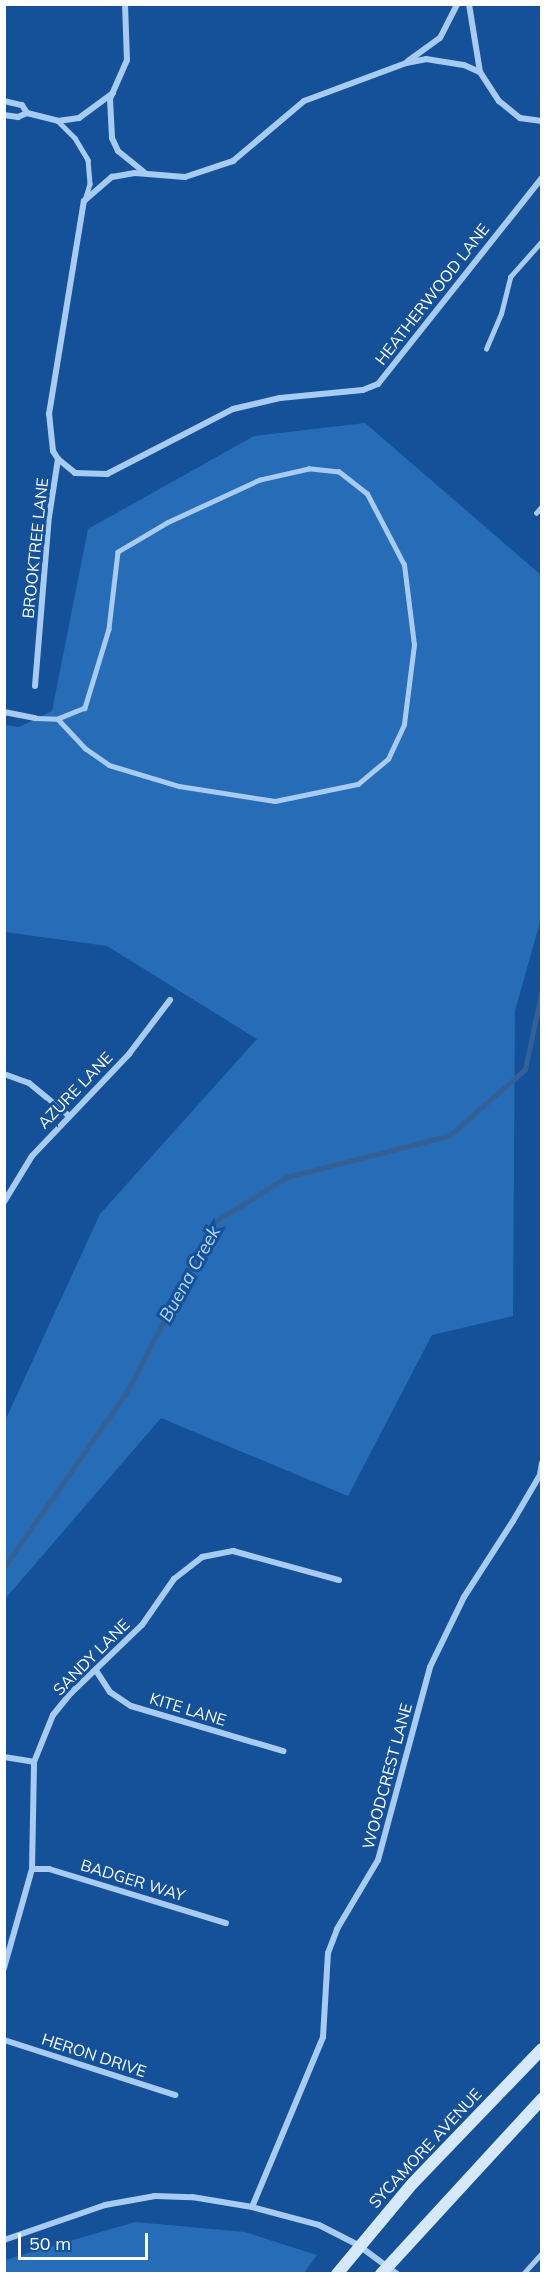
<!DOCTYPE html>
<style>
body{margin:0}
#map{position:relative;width:546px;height:2278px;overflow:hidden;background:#145198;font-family:Mulish,sans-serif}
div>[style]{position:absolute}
.green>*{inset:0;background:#276cb6}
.stream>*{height:5px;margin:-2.5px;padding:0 2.5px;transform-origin:2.5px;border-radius:2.5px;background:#346195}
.service>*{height:4.5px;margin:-2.25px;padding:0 2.25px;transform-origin:2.25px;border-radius:2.25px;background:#a7cbf3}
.minor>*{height:6px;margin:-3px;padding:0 3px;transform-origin:3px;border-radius:3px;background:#a7cbf3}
.secondary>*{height:12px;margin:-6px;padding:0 6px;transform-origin:6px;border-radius:6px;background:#d6e8fc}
span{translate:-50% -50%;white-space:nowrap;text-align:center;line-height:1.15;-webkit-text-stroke:6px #145198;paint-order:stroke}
.street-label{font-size:16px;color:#fff}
.water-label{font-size:18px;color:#b3d5f9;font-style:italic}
.frame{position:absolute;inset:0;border:6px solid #fff;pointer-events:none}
.scale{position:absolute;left:18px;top:2233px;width:130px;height:27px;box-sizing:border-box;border:3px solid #fff;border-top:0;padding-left:8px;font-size:18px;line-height:21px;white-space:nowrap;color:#fff;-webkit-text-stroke:4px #145198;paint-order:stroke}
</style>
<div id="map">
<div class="green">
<div style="clip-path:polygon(365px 423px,541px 575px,542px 915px,515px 1011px,513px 1316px,432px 1335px,348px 1496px,161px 1418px,5px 1599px,4px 1423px,100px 1214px,257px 1039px,107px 946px,5px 932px,5px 725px,19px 727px,52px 711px,88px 529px,254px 436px)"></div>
<div style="clip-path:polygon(135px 2222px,245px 2232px,317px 2255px,304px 2273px,5px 2273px,5px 2260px)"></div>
</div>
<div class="stream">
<div style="left:4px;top:1567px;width:213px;rotate:-55deg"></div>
<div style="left:126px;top:1393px;width:194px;rotate:-62.4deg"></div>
<div style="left:216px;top:1221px;width:84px;rotate:-31.8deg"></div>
<div style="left:287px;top:1177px;width:168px;rotate:-14.4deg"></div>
<div style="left:450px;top:1135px;width:100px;rotate:-41.3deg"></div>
<div style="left:525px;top:1069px;width:82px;rotate:-78deg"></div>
</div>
<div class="service">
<div style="left:58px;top:121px;width:24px;rotate:45deg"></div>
<div style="left:75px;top:138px;width:26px;rotate:59deg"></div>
<div style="left:88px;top:160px;width:24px;rotate:85deg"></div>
<div style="left:90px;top:184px;width:17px;rotate:107deg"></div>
<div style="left:486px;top:349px;width:38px;rotate:-67deg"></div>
<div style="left:501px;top:314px;width:38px;rotate:-76deg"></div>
<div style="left:510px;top:277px;width:48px;rotate:-48.4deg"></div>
<div style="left:536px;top:513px;width:9px;rotate:-49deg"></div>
<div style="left:35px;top:718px;width:23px;rotate:2deg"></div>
<div style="left:58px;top:719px;width:40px;rotate:47deg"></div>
<div style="left:85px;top:748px;width:29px;rotate:35deg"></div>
<div style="left:109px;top:765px;width:73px;rotate:16.7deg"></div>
<div style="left:179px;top:786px;width:97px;rotate:8.9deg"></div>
<div style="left:275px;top:801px;width:85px;rotate:-11.6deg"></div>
<div style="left:358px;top:784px;width:39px;rotate:-40deg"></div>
<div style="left:388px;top:759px;width:38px;rotate:-65deg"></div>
<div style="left:404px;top:724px;width:80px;rotate:-82.8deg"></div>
<div style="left:414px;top:645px;width:81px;rotate:-97.1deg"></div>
<div style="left:404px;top:565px;width:80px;rotate:-117.5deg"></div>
<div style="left:367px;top:494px;width:36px;rotate:-142deg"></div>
<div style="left:339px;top:472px;width:30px;rotate:-174deg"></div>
<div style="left:309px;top:469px;width:50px;rotate:167.3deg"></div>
<div style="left:260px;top:480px;width:102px;rotate:155.2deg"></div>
<div style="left:167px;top:523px;width:57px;rotate:149.4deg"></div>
<div style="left:118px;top:552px;width:78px;rotate:96.7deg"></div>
<div style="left:109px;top:629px;width:83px;rotate:106.9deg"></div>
<div style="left:85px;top:708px;width:29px;rotate:158deg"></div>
<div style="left:523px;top:2274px;width:28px;rotate:-48deg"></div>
</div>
<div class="minor">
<div style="left:125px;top:4px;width:56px;rotate:88deg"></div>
<div style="left:127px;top:60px;width:43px;rotate:113.6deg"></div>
<div style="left:110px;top:99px;width:39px;rotate:87deg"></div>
<div style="left:112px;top:138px;width:14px;rotate:65deg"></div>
<div style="left:118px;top:151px;width:33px;rotate:39deg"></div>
<div style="left:469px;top:4px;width:69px;rotate:80.8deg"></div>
<div style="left:408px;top:61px;width:39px;rotate:-36deg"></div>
<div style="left:440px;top:38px;width:38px;rotate:-63deg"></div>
<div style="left:4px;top:101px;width:18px;rotate:13deg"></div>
<div style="left:22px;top:105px;width:9px;rotate:58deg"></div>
<div style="left:27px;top:113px;width:10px;rotate:156deg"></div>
<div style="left:18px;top:117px;width:14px;rotate:-172deg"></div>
<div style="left:27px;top:113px;width:32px;rotate:14deg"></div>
<div style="left:58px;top:121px;width:21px;rotate:-8deg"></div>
<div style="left:79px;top:118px;width:42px;rotate:-36.3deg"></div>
<div style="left:58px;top:459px;width:22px;rotate:39deg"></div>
<div style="left:75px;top:473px;width:32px;rotate:2deg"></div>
<div style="left:107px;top:474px;width:142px;rotate:-27.3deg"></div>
<div style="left:233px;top:409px;width:48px;rotate:-13.2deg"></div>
<div style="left:280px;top:398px;width:83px;rotate:-5.5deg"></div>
<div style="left:363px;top:390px;width:16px;rotate:-22deg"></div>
<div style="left:378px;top:384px;width:263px;rotate:-51.5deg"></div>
<div style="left:35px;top:686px;width:170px;rotate:-85.3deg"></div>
<div style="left:49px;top:517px;width:59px;rotate:-81.2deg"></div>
<div style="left:58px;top:459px;width:9px;rotate:-122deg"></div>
<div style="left:53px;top:451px;width:37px;rotate:-96deg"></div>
<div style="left:49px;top:414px;width:216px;rotate:-80.7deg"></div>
<div style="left:84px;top:201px;width:37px;rotate:-41deg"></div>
<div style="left:112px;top:177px;width:23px;rotate:-10deg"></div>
<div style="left:135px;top:173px;width:50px;rotate:4.6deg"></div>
<div style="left:185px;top:177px;width:51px;rotate:-18.4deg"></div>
<div style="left:233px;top:161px;width:93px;rotate:-40.2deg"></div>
<div style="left:304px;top:101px;width:109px;rotate:-20.4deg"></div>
<div style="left:406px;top:63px;width:20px;rotate:-11deg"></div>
<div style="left:426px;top:59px;width:38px;rotate:9deg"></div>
<div style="left:464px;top:65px;width:17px;rotate:24deg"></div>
<div style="left:480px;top:72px;width:35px;rotate:57deg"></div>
<div style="left:499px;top:101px;width:27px;rotate:39deg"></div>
<div style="left:520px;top:118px;width:22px;rotate:8deg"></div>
<div style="left:4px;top:712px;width:32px;rotate:11deg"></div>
<div style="left:4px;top:1074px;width:27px;rotate:20deg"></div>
<div style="left:29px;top:1083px;width:50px;rotate:39.4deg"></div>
<div style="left:4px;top:1202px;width:54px;rotate:-58.7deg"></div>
<div style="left:32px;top:1156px;width:141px;rotate:-46.4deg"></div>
<div style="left:129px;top:1054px;width:68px;rotate:-52.8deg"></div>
<div style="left:97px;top:1672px;width:24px;rotate:57deg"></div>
<div style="left:110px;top:1692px;width:25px;rotate:34deg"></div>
<div style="left:131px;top:1706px;width:159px;rotate:16.5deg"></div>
<div style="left:4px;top:1757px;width:30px;rotate:9deg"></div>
<div style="left:32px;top:1869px;width:17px"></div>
<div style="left:49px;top:1869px;width:185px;rotate:17deg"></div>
<div style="left:4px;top:1968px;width:103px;rotate:-74.2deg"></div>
<div style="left:32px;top:1869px;width:107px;rotate:-88.9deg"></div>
<div style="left:34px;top:1762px;width:51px;rotate:-68deg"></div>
<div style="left:53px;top:1715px;width:28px;rotate:-51deg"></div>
<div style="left:71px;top:1693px;width:98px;rotate:-43.8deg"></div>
<div style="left:142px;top:1625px;width:56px;rotate:-55.2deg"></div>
<div style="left:174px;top:1579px;width:36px;rotate:-38deg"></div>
<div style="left:202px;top:1557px;width:32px;rotate:-11deg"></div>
<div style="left:233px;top:1551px;width:110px;rotate:15.3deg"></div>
<div style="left:4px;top:2040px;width:180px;rotate:17.8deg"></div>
<div style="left:252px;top:2207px;width:184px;rotate:-67.3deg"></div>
<div style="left:323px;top:2037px;width:84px;rotate:-86.6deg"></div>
<div style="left:328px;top:1953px;width:26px;rotate:-69deg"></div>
<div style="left:337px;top:1929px;width:80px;rotate:-59.3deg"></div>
<div style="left:378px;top:1860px;width:200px;rotate:-74.9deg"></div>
<div style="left:430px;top:1667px;width:78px;rotate:-64.1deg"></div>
<div style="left:464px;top:1597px;width:90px;rotate:-57.2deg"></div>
<div style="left:513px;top:1521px;width:53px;rotate:-59.6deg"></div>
<div style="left:540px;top:1475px;width:12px;rotate:-81deg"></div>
<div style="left:4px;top:2240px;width:107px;rotate:-19.1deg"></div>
<div style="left:105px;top:2205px;width:51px;rotate:-10.2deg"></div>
<div style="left:155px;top:2196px;width:37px;rotate:2deg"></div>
<div style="left:192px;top:2197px;width:61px;rotate:9.5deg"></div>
<div style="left:252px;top:2207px;width:69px;rotate:15deg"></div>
<div style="left:319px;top:2225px;width:44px;rotate:27.1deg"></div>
<div style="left:358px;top:2245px;width:49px;rotate:36.6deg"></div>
</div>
<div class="secondary">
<div style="left:337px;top:2274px;width:117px;rotate:-50.2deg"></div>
<div style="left:412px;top:2184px;width:187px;rotate:-46.1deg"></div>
<div style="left:381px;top:2274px;width:238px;rotate:-47.4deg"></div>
</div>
<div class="street-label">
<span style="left:432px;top:294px;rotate:-52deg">HEATHERWOOD LANE</span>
<span style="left:35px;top:548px;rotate:-84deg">BROOKTREE LANE</span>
<span style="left:75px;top:1090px;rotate:-46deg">AZURE LANE</span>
<span style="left:91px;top:1657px;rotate:-45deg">SANDY LANE</span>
<span style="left:188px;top:1709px;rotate:17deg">KITE LANE</span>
<span style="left:387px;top:1776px;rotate:-75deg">WOODCREST LANE</span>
<span style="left:133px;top:1880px;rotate:17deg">BADGER WAY</span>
<span style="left:94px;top:2055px;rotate:18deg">HERON DRIVE</span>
<span style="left:425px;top:2148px;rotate:-47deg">SYCAMORE AVENUE</span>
</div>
<div class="water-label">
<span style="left:190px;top:1274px;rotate:-61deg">Buena Creek</span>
</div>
<div class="frame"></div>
<div class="scale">50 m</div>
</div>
